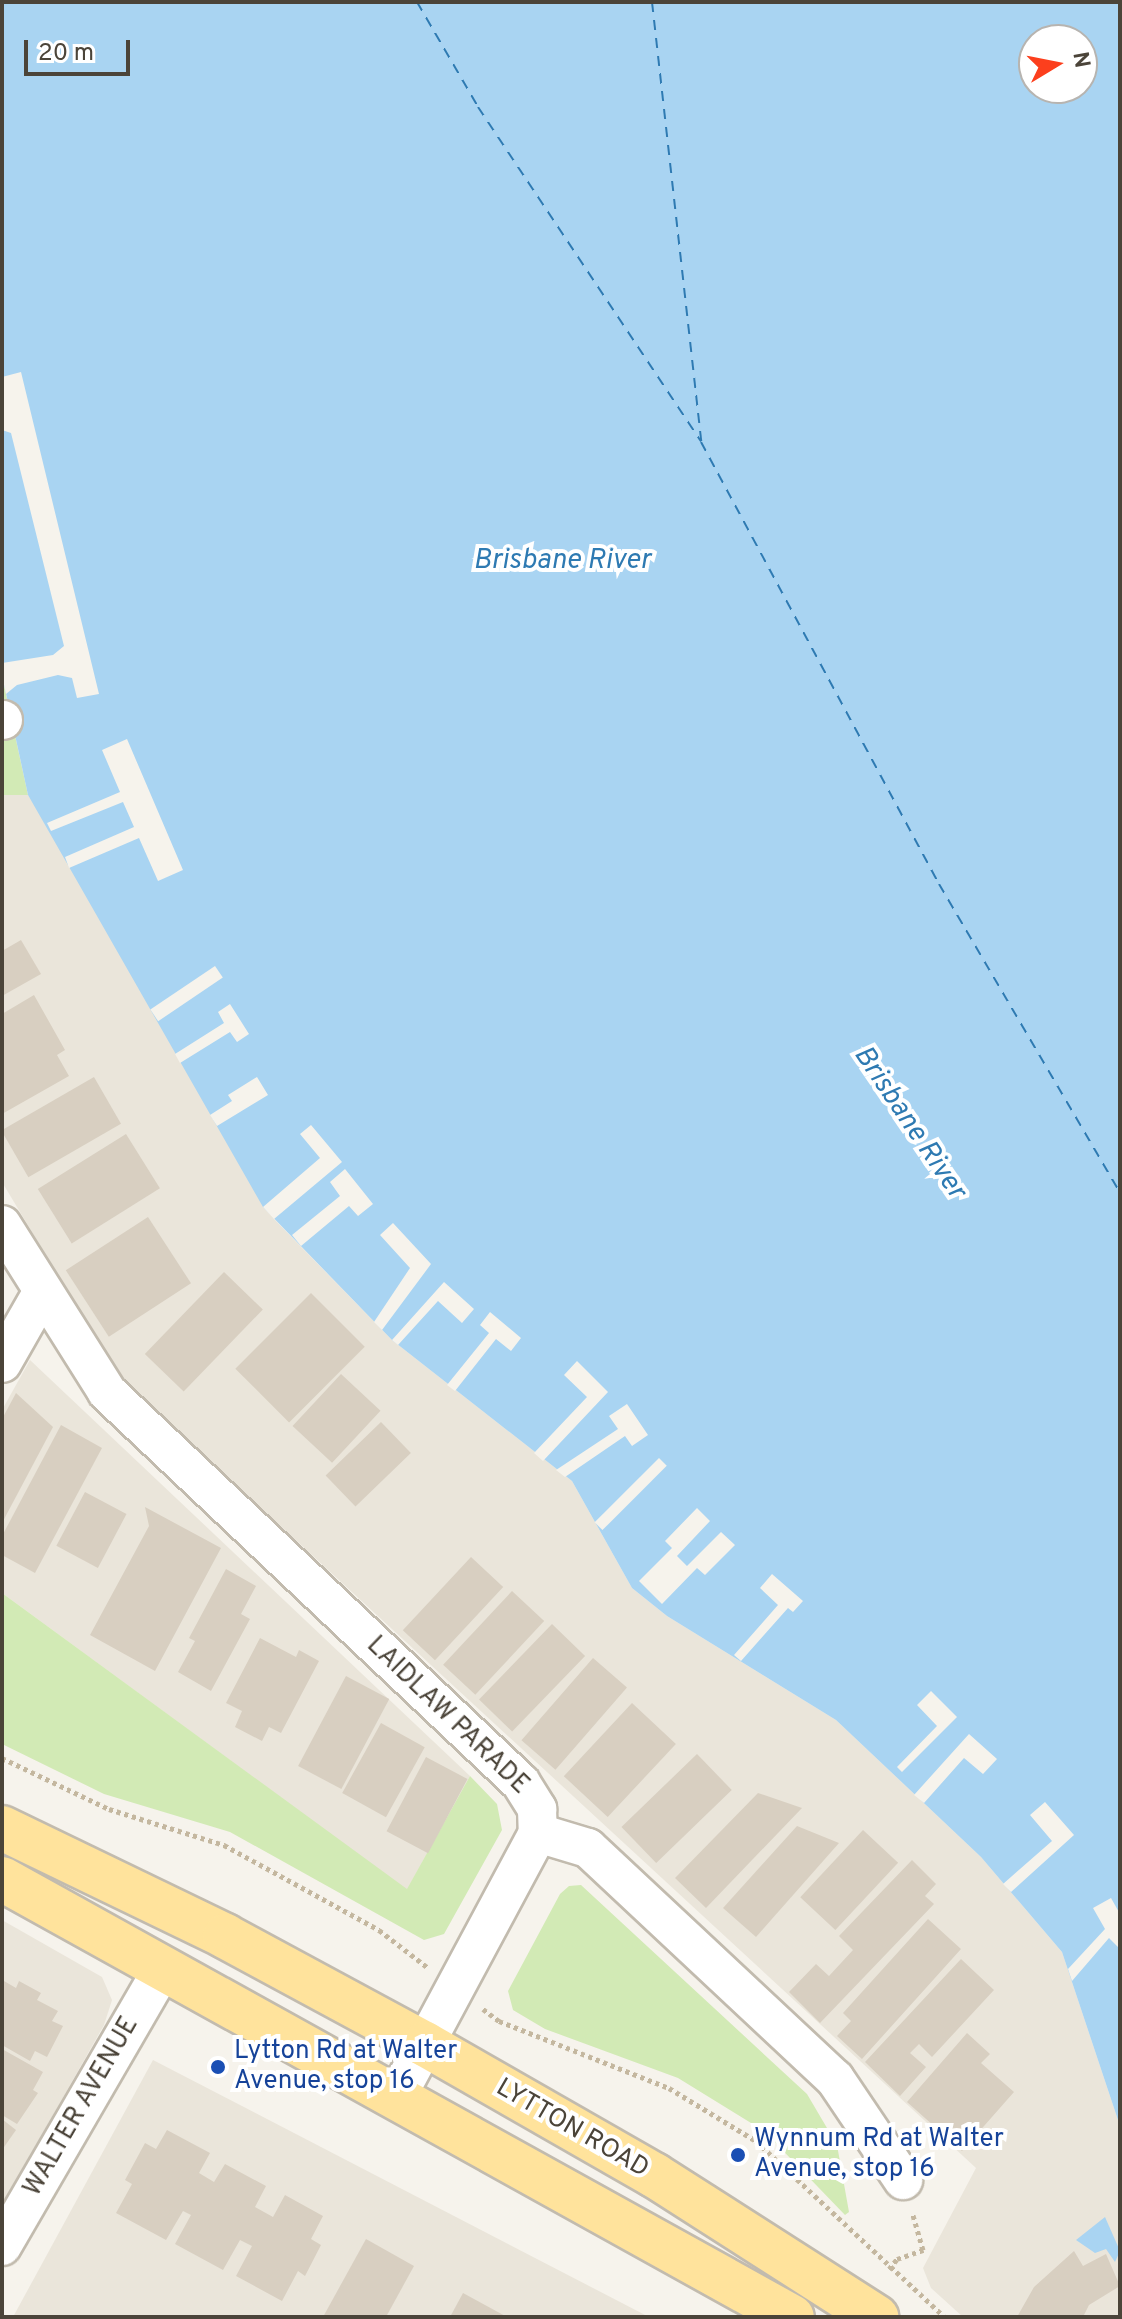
<!DOCTYPE html>
<style>
body{margin:0}
#map{position:relative;width:1122px;height:2319px;overflow:hidden;background:#f6f3ec;font-family:Overpass,sans-serif}
div>[style]{position:absolute}
.residential>*{inset:0;background:#eae5da}
.green>*{inset:0;background:#d2eab5}
.water>*{inset:0;background:#a9d4f2}
.pier>*{inset:0;background:#f6f3ec;transform-origin:0 0}
.ferry>*{height:2px;margin-top:-1px;transform-origin:0;background:repeating-linear-gradient(90deg,#2e7ab2 0 10px,transparent 0 18px)}
.building>*{inset:0;background:#d8cfc1;transform-origin:0 0}
.path>*{height:5px;margin-top:-2.5px;transform-origin:0;background:repeating-linear-gradient(90deg,#c4b79f 0 4px,transparent 0 8px)}
.roads{filter:drop-shadow(2px 0 #c2bbae) drop-shadow(-2px 0 #c2bbae) drop-shadow(0 2px #c2bbae) drop-shadow(0 -2px #c2bbae)}
.minor>*{height:38px;margin:-19px;padding:0 19px;transform-origin:19px;border-radius:19px;background:#fff}
.major>*{height:44px;margin:-22px;padding:0 22px;transform-origin:22px;border-radius:22px;background:#ffe39c}
.dots>*{width:22px;height:22px;translate:-50% -50%;box-sizing:border-box;border:4px solid #fff;border-radius:50%}
span{translate:-50% -50%;white-space:nowrap;text-align:center;line-height:1.15;-webkit-text-stroke:8px #fff;paint-order:stroke}
.street-label{font-size:26px;color:#4b4439}
.transit-label{font-size:26px;color:#164399}
.left{translate:0 -50%;text-align:left}
.water-label{font-size:28px;color:#2e7ab2;font-style:italic}
.frame{position:absolute;inset:0;border:4px solid #4b4439;pointer-events:none}
.north{position:absolute;left:1018px;top:24px;width:80px;height:80px;box-sizing:border-box;background:#fff;border:2px solid #b7b4b0;border-radius:50%;rotate:80deg;font-size:22px;font-weight:700;line-height:32px;text-align:center;color:#4b4439}
.north::after{content:'';display:block;margin:auto;width:28px;height:36px;background:#fc3f1d;clip-path:polygon(50% 0,100% 100%,50% 72%,0 100%)}
.scale{position:absolute;left:24px;top:40px;width:106px;height:36px;box-sizing:border-box;border:4px solid #4b4439;border-top:0;padding-left:10px;font-size:24px;line-height:28px;white-space:nowrap;color:#4b4439;-webkit-text-stroke:6px #fff;paint-order:stroke}
</style>
<div id="map">
<div class="residential">
<div style="clip-path:polygon(2px 795px,28px 795px,47px 823px,274px 1219px,392px 1340px,572px 1481px,632px 1588px,667px 1616px,836px 1720px,981px 1857px,1062px 1952px,1120px 2126px,1120px 2317px,963px 2317px,931px 2288px,923px 2268px,976px 2168px,119px 1377px,2px 1182px)"></div>
<div style="clip-path:polygon(30px 1360px,470px 1776px,407px 1890px,2px 1593px,2px 1410px)"></div>
<div style="clip-path:polygon(2px 1920px,102px 1977px,112px 2000px,104px 2025px,2px 2205px)"></div>
<div style="clip-path:polygon(153px 2060px,649px 2317px,13px 2317px)"></div>
</div>
<div class="green">
<div style="clip-path:polygon(2px 676px,6px 694px,28px 795px,2px 795px)"></div>
<div style="clip-path:polygon(2px 1593px,407px 1889px,470px 1776px,497px 1804px,502px 1830px,444px 1934px,424px 1940px,230px 1832px,104px 1794px,2px 1744px)"></div>
<div style="clip-path:polygon(581px 1885px,807px 2094px,837px 2145px,849px 2212px,845px 2215px,764px 2131px,678px 2078px,545px 2029px,513px 2010px,508px 1991px,560px 1894px,569px 1886px)"></div>
</div>
<div class="water">
<div style="clip-path:polygon(evenodd,2px 2px,1120px 2px,1120px 2126px,1062px 1952px,981px 1857px,836px 1720px,667px 1616px,632px 1588px,572px 1481px,392px 1340px,263px 1207px,28px 795px,2px 675px,2px 2px,1034px 40px,1082px 40px,1082px 88px,1034px 88px,1034px 40px)"></div>
<div style="clip-path:polygon(1105px 2217px,1120px 2251px,1115px 2262px,1106px 2249px,1095px 2253px,1076px 2240px)"></div>
</div>
<div class="pier">
<div style="clip-path:polygon(21px 372px,99px 694px,77px 698px,72px 678px,58px 675px,17px 685px,6px 694px,2px 675px,2px 663px,53px 655px,64px 646px,11px 433px,2px 430px,2px 377px)"></div>
<div style="clip-path:polygon(127px 739px,183px 870px,158px 881px,139px 838px,69px 868px,65px 857px,134px 827px,123px 802px,51px 831px,47px 823px,120px 792px,102px 750px)"></div>
<div style="left:215px;top:966px;width:14px;height:78px;rotate:56deg"></div>
<div style="clip-path:polygon(230px 1004px,249px 1034px,237px 1042px,230px 1032px,180px 1063px,175px 1054px,224px 1023px,218px 1012px)"></div>
<div style="clip-path:polygon(257px 1077px,268px 1095px,217px 1126px,210px 1115px,232px 1101px,228px 1095px)"></div>
<div style="clip-path:polygon(311px 1125px,342px 1162px,274px 1219px,263px 1207px,320px 1158px,300px 1134px)"></div>
<div style="clip-path:polygon(345px 1169px,373px 1204px,358px 1216px,349px 1206px,301px 1246px,292px 1235px,340px 1196px,330px 1182px)"></div>
<div style="clip-path:polygon(393px 1223px,431px 1264px,382px 1330px,374px 1322px,410px 1268px,380px 1235px)"></div>
<div style="clip-path:polygon(444px 1282px,474px 1309px,462px 1323px,438px 1301px,398px 1345px,392px 1340px)"></div>
<div style="clip-path:polygon(490px 1312px,521px 1338px,511px 1351px,496px 1339px,455px 1391px,447px 1385px,489px 1333px,480px 1325px)"></div>
<div style="clip-path:polygon(577px 1361px,608px 1392px,543px 1461px,534px 1453px,587px 1397px,564px 1375px)"></div>
<div style="clip-path:polygon(627px 1404px,648px 1435px,632px 1446px,625px 1436px,565px 1477px,556px 1470px,618px 1429px,609px 1416px)"></div>
<div style="left:659px;top:1458px;width:11px;height:91px;rotate:45deg"></div>
<div style="clip-path:polygon(697px 1508px,710px 1521px,677px 1556px,687px 1566px,721px 1532px,735px 1545px,705px 1575px,697px 1568px,662px 1604px,639px 1581px,672px 1548px,665px 1541px)"></div>
<div style="clip-path:polygon(772px 1574px,803px 1601px,793px 1612px,788px 1608px,741px 1661px,734px 1655px,778px 1605px,760px 1588px)"></div>
<div style="clip-path:polygon(931px 1691px,957px 1717px,902px 1772px,897px 1767px,937px 1726px,917px 1705px)"></div>
<div style="clip-path:polygon(969px 1734px,997px 1759px,983px 1774px,964px 1758px,924px 1803px,914px 1795px)"></div>
<div style="clip-path:polygon(1045px 1802px,1074px 1835px,1011px 1892px,1003px 1884px,1052px 1841px,1030px 1815px)"></div>
<div style="clip-path:polygon(1111px 1898px,1120px 1914px,1120px 1949px,1109px 1938px,1072px 1981px,1068px 1969px,1105px 1929px,1093px 1908px)"></div>
</div>
<div class="ferry">
<div style="left:417px;top:2px;width:121px;rotate:59.8deg"></div>
<div style="left:478px;top:107px;width:402px;rotate:56.3deg"></div>
<div style="left:701px;top:442px;width:502px;rotate:61.7deg"></div>
<div style="left:939px;top:884px;width:357px;rotate:59.6deg"></div>
<div style="left:652px;top:2px;width:442px;rotate:83.6deg"></div>
</div>
<div class="building">
<div style="clip-path:polygon(21px 940px,41px 974px,2px 996px,2px 951px)"></div>
<div style="clip-path:polygon(34px 995px,65px 1050px,57px 1055px,69px 1076px,2px 1114px,2px 1014px)"></div>
<div style="left:94px;top:1077px;width:54px;height:107px;rotate:60deg"></div>
<div style="left:126px;top:1134px;width:64px;height:104px;rotate:58deg"></div>
<div style="left:148px;top:1217px;width:79px;height:98px;rotate:57deg"></div>
<div style="left:224px;top:1272px;width:54px;height:114px;rotate:44deg"></div>
<div style="left:311px;top:1293px;width:76px;height:107px;rotate:45deg"></div>
<div style="left:341px;top:1374px;width:54px;height:71px;rotate:43deg"></div>
<div style="clip-path:polygon(16px 1393px,53px 1427px,2px 1523px,2px 1419px)"></div>
<div style="left:381px;top:1422px;width:43px;height:77px;rotate:46deg"></div>
<div style="clip-path:polygon(61px 1425px,102px 1448px,35px 1573px,2px 1555px,2px 1536px)"></div>
<div style="left:85px;top:1492px;width:47px;height:61px;rotate:28deg"></div>
<div style="clip-path:polygon(145px 1507px,221px 1548px,155px 1671px,90px 1635px,149px 1526px)"></div>
<div style="left:471px;top:1557px;width:44px;height:100px;rotate:43deg"></div>
<div style="clip-path:polygon(226px 1569px,256px 1586px,241px 1614px,250px 1619px,211px 1691px,178px 1672px,195px 1641px,189px 1638px)"></div>
<div style="left:512px;top:1591px;width:44px;height:101px;rotate:43deg"></div>
<div style="left:552px;top:1624px;width:46px;height:105px;rotate:44deg"></div>
<div style="clip-path:polygon(260px 1638px,296px 1657px,299px 1650px,319px 1661px,281px 1733px,269px 1727px,262px 1741px,235px 1727px,242px 1711px,226px 1703px)"></div>
<div style="left:593px;top:1658px;width:45px;height:109px;rotate:41deg"></div>
<div style="left:346px;top:1676px;width:49px;height:102px;rotate:28deg"></div>
<div style="left:632px;top:1703px;width:60px;height:100px;rotate:43deg"></div>
<div style="left:381px;top:1723px;width:50px;height:80px;rotate:29deg"></div>
<div style="left:697px;top:1754px;width:50px;height:105px;rotate:46deg"></div>
<div style="left:426px;top:1757px;width:47px;height:84px;rotate:28deg"></div>
<div style="clip-path:polygon(758px 1793px,802px 1808px,706px 1908px,675px 1878px)"></div>
<div style="clip-path:polygon(797px 1826px,839px 1843px,756px 1937px,723px 1908px)"></div>
<div style="left:863px;top:1830px;width:48px;height:92px;rotate:43deg"></div>
<div style="clip-path:polygon(912px 1860px,936px 1884px,925px 1896px,934px 1904px,820px 2023px,789px 1992px,816px 1964px,829px 1976px,853px 1950px,839px 1936px)"></div>
<div style="clip-path:polygon(928px 1919px,961px 1949px,862px 2059px,837px 2036px,851px 2021px,843px 2013px)"></div>
<div style="clip-path:polygon(961px 1959px,994px 1990px,932px 2057px,919px 2044px,910px 2053px,926px 2067px,900px 2096px,865px 2062px)"></div>
<div style="clip-path:polygon(4px 1981px,16px 1988px,19px 1981px,41px 1993px,37px 2000px,58px 2011px,52px 2021px,63px 2026px,47px 2057px,35px 2051px,30px 2061px,2px 2045px)"></div>
<div style="clip-path:polygon(967px 2033px,990px 2054px,981px 2063px,1014px 2092px,962px 2151px,907px 2102px)"></div>
<div style="clip-path:polygon(2px 2049px,43px 2072px,33px 2090px,38px 2093px,17px 2124px,2px 2115px)"></div>
<div style="clip-path:polygon(2px 2119px,16px 2130px,2px 2150px)"></div>
<div style="clip-path:polygon(167px 2130px,210px 2153px,199px 2173px,214px 2182px,225px 2164px,266px 2186px,255px 2207px,273px 2217px,285px 2195px,323px 2216px,311px 2239px,321px 2245px,305px 2276px,298px 2271px,282px 2301px,236px 2276px,252px 2246px,240px 2240px,223px 2270px,175px 2244px,191px 2215px,183px 2211px,166px 2240px,116px 2213px,132px 2184px,125px 2180px,145px 2143px,156px 2149px)"></div>
<div style="clip-path:polygon(366px 2239px,414px 2266px,386px 2317px,323px 2317px)"></div>
<div style="clip-path:polygon(1074px 2251px,1083px 2266px,1106px 2254px,1120px 2286px,1089px 2305px,1083px 2317px,1017px 2317px,1034px 2287px)"></div>
<div style="clip-path:polygon(463px 2293px,507px 2317px,450px 2317px)"></div>
</div>
<div class="path">
<div style="left:2px;top:1758px;width:119px;rotate:25.5deg"></div>
<div style="left:109px;top:1809px;width:121px;rotate:17.4deg"></div>
<div style="left:224px;top:1845px;width:177px;rotate:28.7deg"></div>
<div style="left:379px;top:1930px;width:61px;rotate:37.6deg"></div>
<div style="left:483px;top:2009px;width:20px;rotate:37deg"></div>
<div style="left:499px;top:2021px;width:183px;rotate:21.5deg"></div>
<div style="left:669px;top:2088px;width:102px;rotate:31.3deg"></div>
<div style="left:756px;top:2141px;width:258px;rotate:43deg"></div>
<div style="left:889px;top:2269px;width:13px;rotate:-51deg"></div>
<div style="left:897px;top:2259px;width:28px;rotate:-19deg"></div>
<div style="left:923px;top:2250px;width:37px;rotate:-106deg"></div>
</div>
<div class="roads">
<div class="minor">
<div style="left:2px;top:720px;width:1px"></div>
<div style="left:2px;top:1225px;width:197px;rotate:57.8deg"></div>
<div style="left:107px;top:1392px;width:569px;rotate:43.36deg"></div>
<div style="left:521px;top:1783px;width:31px;rotate:58deg"></div>
<div style="left:537px;top:1809px;width:24px;rotate:88deg"></div>
<div style="left:538px;top:1833px;width:52px;rotate:16.7deg"></div>
<div style="left:588px;top:1848px;width:338px;rotate:43.1deg"></div>
<div style="left:835px;top:2079px;width:122px;rotate:56deg"></div>
<div style="left:2px;top:1363px;width:81px;rotate:-60.3deg"></div>
<div style="left:396px;top:2098px;width:301px;rotate:-61.8deg"></div>
<div style="left:2px;top:2246px;width:321px;rotate:-59.9deg"></div>
</div>
<div class="major">
<div style="left:2px;top:1828px;width:248px;rotate:25.8deg"></div>
<div style="left:225px;top:1936px;width:227px;rotate:28.4deg"></div>
<div style="left:425px;top:2044px;width:264px;rotate:29.8deg"></div>
<div style="left:654px;top:2175px;width:264px;rotate:32.6deg"></div>
<div style="left:2px;top:1879px;width:903px;rotate:29.01deg"></div>
</div>
</div>
<div class="dots">
<div style="left:218px;top:2067px;background:#1a4fb4"></div>
<div style="left:738px;top:2155px;background:#1a4fb4"></div>
</div>
<div class="street-label">
<span style="left:447px;top:1716px;rotate:44deg">LAIDLAW PARADE</span>
<span style="left:82px;top:2107px;rotate:-60deg">WALTER AVENUE</span>
<span style="left:572px;top:2129px;rotate:30deg">LYTTON ROAD</span>
</div>
<div class="transit-label">
<span class="left" style="left:234px;top:2067px">Lytton Rd at Walter<br>Avenue, stop 16</span>
<span class="left" style="left:754px;top:2155px">Wynnum Rd at Walter<br>Avenue, stop 16</span>
</div>
<div class="water-label">
<span style="left:562px;top:561px">Brisbane River</span>
<span style="left:909px;top:1123px;rotate:56deg">Brisbane River</span>
</div>
<div class="frame"></div>
<div class="north">N</div>
<div class="scale">20 m</div>
</div>
